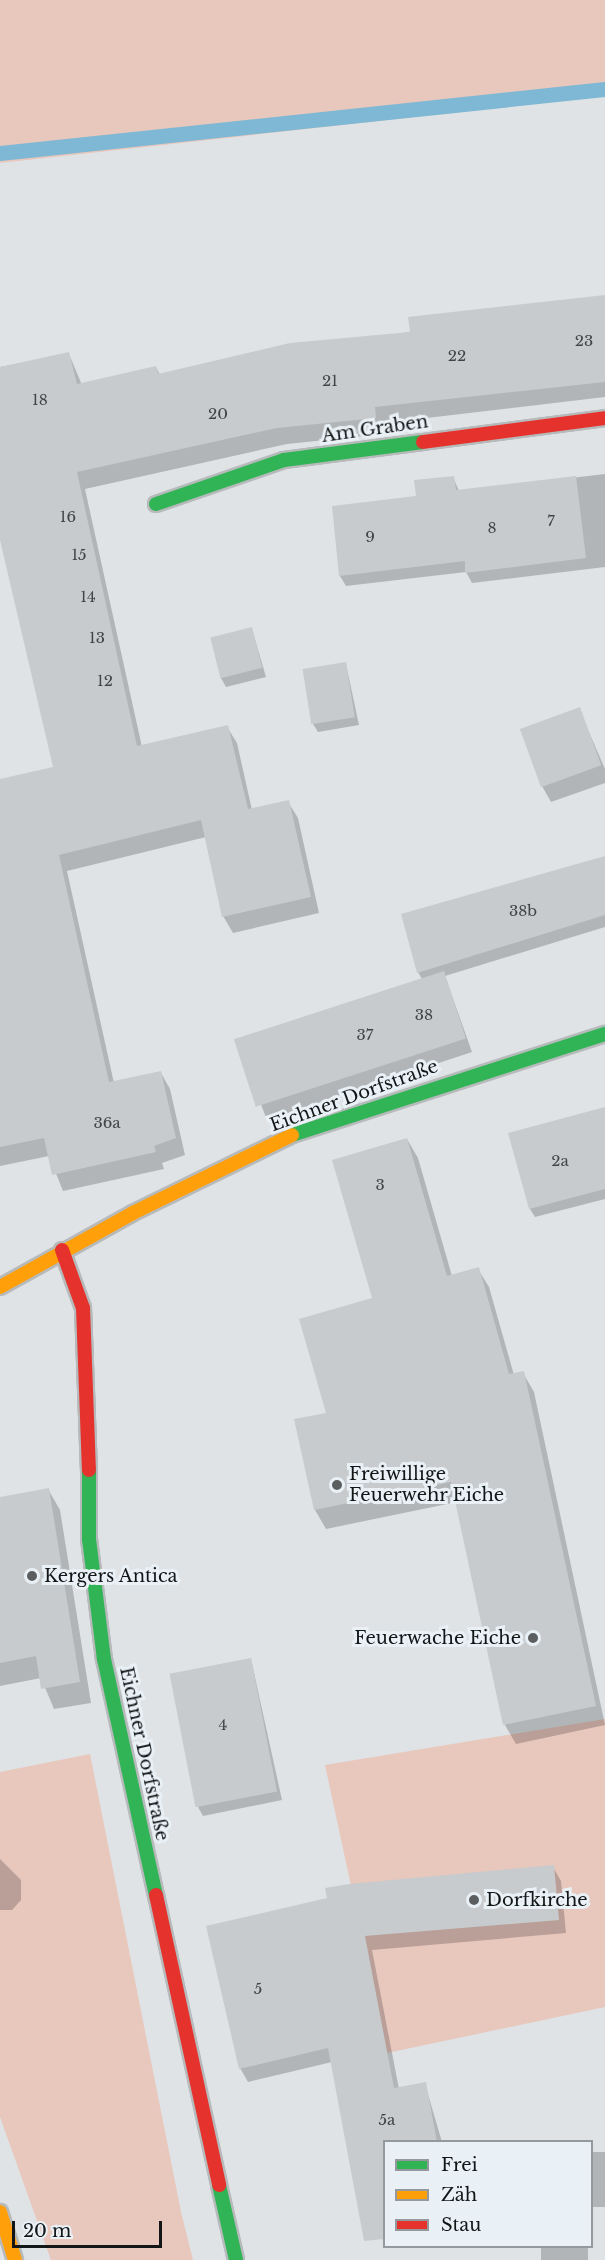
<!DOCTYPE html>
<meta charset="utf-8">
<style>
body{margin:0}
#map{position:relative;width:605px;height:2260px;overflow:hidden;background:#dfe3e5;font-family:"Libre Baskerville",serif}
div>[style]{position:absolute}
.green>*{inset:0;background:#e8c7bd}
.shadow>*{inset:0;background:#0003;transform-origin:0 0}
.stream>*{height:15px;margin:-7.5px;padding:0 7.5px;transform-origin:7.5px;border-radius:7.5px;background:#7eb8d4}
.building>*{inset:0;background:#c8cbcd;transform-origin:0 0}
.roads{filter:drop-shadow(2px 0 #b7babb) drop-shadow(-2px 0 #b7babb) drop-shadow(0 2px #b7babb) drop-shadow(0 -2px #b7babb)}
.fast>*{height:14px;margin:-7px;padding:0 7px;transform-origin:7px;border-radius:7px;background:#30b455}
.slow>*{height:14px;margin:-7px;padding:0 7px;transform-origin:7px;border-radius:7px;background:#ff9f0a}
.jam>*{height:14px;margin:-7px;padding:0 7px;transform-origin:7px;border-radius:7px;background:#e5322d}
.dots>*{width:16px;height:16px;translate:-50% -50%;box-sizing:border-box;border:3px solid #e9f1f6;border-radius:50%}
span{translate:-50% -50%;white-space:nowrap;text-align:center;line-height:1.15;-webkit-text-stroke:6px #e9f1f6;paint-order:stroke}
.number-label{font-size:15px;color:#414446}
.number-label span{-webkit-text-stroke-width:0}
.street-label{font-size:18px;color:#131617}
.poi-label{font-size:18px;color:#131617}
.left{translate:0 -50%;text-align:left}
.right{translate:-100% -50%;text-align:right}
.legend{position:absolute;left:383px;top:2140px;width:210px;height:108px;box-sizing:border-box;background:#e9f1f6;border:2px solid #93999d;margin:0;padding:8px 10px;list-style:none;font-size:18px;color:#131617}
.legend li{display:flex;align-items:center;gap:12px;height:30px}
.legend b{width:30px;border:2px solid #93999d}
.scale{position:absolute;left:12px;top:2221px;width:150px;height:27px;box-sizing:border-box;border:3px solid #131617;border-top:0;padding-left:8px;font-size:18px;line-height:21px;white-space:nowrap;color:#131617;-webkit-text-stroke:4px #e9f1f6;paint-order:stroke}
</style>
<div id="map">
<div class="green">
<div style="clip-path:polygon(0 0,605px 0,605px 96px,0 163px)"></div>
<div style="clip-path:polygon(605px 1719px,605px 2007px,387px 2053px,325px 1765px)"></div>
<div style="clip-path:polygon(90px 1754px,181px 2212px,193px 2260px,51px 2260px,0 2117px,0 1772px)"></div>
</div>
<div class="shadow">
<div style="clip-path:polygon(605px 298px,605px 397px,384px 423px,385px 434px,287px 444px,85px 489px,142px 747px,227px 727px,237px 743px,252px 810px,288px 802px,298px 818px,319px 913px,233px 933px,223px 916px,206px 837px,67px 871px,114px 1083px,161px 1073px,170px 1089px,185px 1155px,162px 1163px,164px 1169px,63px 1191px,49px 1156px,0 1166px,0 781px,54px 768px,0 534px,0 367px,69px 354px,82px 385px,156px 367px,160px 375px)"></div>
<div style="clip-path:polygon(605px 474px,605px 567px,472px 583px,466px 572px,346px 586px,340px 576px,334px 508px,418px 497px,453px 477px,459px 491px)"></div>
<div style="clip-path:polygon(252px 629px,266px 677px,226px 687px,221px 678px)"></div>
<div style="clip-path:polygon(346px 664px,359px 725px,318px 732px,313px 724px)"></div>
<div style="clip-path:polygon(579px 709px,605px 769px,605px 783px,551px 802px,542px 786px)"></div>
<div style="clip-path:polygon(605px 857px,605px 927px,445px 976px,472px 1052px,267px 1120px,236px 1040px,422px 979px,418px 972px)"></div>
<div style="clip-path:polygon(605px 1108px,605px 1199px,535px 1217px,530px 1209px)"></div>
<div style="clip-path:polygon(407px 1139px,418px 1158px,452px 1276px,478px 1269px,489px 1287px,514px 1375px,523px 1373px,534px 1392px,605px 1725px,516px 1744px,505px 1725px,457px 1502px,326px 1529px,315px 1510px,327px 1414px,374px 1299px)"></div>
<div style="clip-path:polygon(48px 1489px,60px 1510px,91px 1703px,54px 1709px,41px 1678px,0 1686px,0 1498px)"></div>
<div style="clip-path:polygon(251px 1659px,282px 1800px,203px 1816px,198px 1807px)"></div>
<div style="clip-path:polygon(0 1859px,21px 1880px,21px 1900px,12px 1910px,0 1910px)"></div>
<div style="clip-path:polygon(553px 1867px,561px 1881px,566px 1933px,372px 1950px,399px 2089px,425px 2084px,442px 2142px,384px 2142px,384px 2203px,365px 2206px,332px 2062px,248px 2082px,240px 2068px,207px 1927px)"></div>
<div style="left:605px;top:2152px;width:55px;height:13px;rotate:90deg"></div>
<div style="left:541px;top:2246px;width:47px;height:14px"></div>
</div>
<div class="stream">
<div style="left:0;top:153px;width:608px;rotate:-6.04deg"></div>
</div>
<div class="building">
<div style="clip-path:polygon(605px 295px,605px 382px,375px 407px,376px 418px,277px 428px,77px 472px,137px 746px,228px 725px,248px 809px,289px 800px,311px 897px,222px 917px,201px 820px,59px 855px,109px 1082px,161px 1071px,176px 1138px,154px 1146px,156px 1152px,52px 1175px,44px 1138px,0 1147px,0 779px,53px 767px,0 540px,0 367px,69px 352px,77px 384px,156px 366px,158px 374px,290px 343px,410px 332px,408px 317px)"></div>
<div style="clip-path:polygon(454px 476px,456px 490px,576px 476px,586px 558px,465px 573px,465px 561px,339px 576px,332px 506px,416px 496px,414px 480px)"></div>
<div style="left:252px;top:627px;width:42px;height:43px;rotate:76deg"></div>
<div style="left:346px;top:662px;width:56px;height:44px;rotate:81deg"></div>
<div style="left:580px;top:707px;width:62px;height:64px;rotate:70deg"></div>
<div style="clip-path:polygon(605px 856px,605px 915px,417px 973px,401px 914px)"></div>
<div style="left:444px;top:971px;width:71px;height:221px;rotate:72deg"></div>
<div style="clip-path:polygon(605px 1107px,605px 1189px,529px 1209px,508px 1133px)"></div>
<div style="clip-path:polygon(407px 1138px,447px 1276px,479px 1267px,509px 1374px,524px 1371px,596px 1706px,503px 1725px,451px 1482px,314px 1510px,294px 1419px,326px 1413px,299px 1319px,372px 1298px,332px 1160px)"></div>
<div style="clip-path:polygon(49px 1488px,80px 1682px,41px 1689px,36px 1656px,0 1663px,0 1497px)"></div>
<div style="left:251px;top:1658px;width:136px;height:83px;rotate:79deg"></div>
<div style="clip-path:polygon(554px 1865px,559px 1920px,365px 1936px,394px 2088px,426px 2082px,437px 2142px,384px 2142px,384px 2239px,364px 2241px,328px 2048px,239px 2069px,206px 1926px,327px 1898px,325px 1888px,349px 1884px)"></div>
</div>
<div class="roads">
<div class="fast">
<div style="left:156px;top:504px;width:135px;rotate:-19deg"></div>
<div style="left:284px;top:460px;width:140px;rotate:-7.4deg"></div>
<div style="left:292px;top:1135px;width:329px;rotate:-17.9deg"></div>
<div style="left:89px;top:1470px;width:69px;rotate:90deg"></div>
<div style="left:89px;top:1539px;width:121px;rotate:82.9deg"></div>
<div style="left:104px;top:1659px;width:242px;rotate:77.6deg"></div>
<div style="left:219px;top:2185px;width:77px;rotate:77.2deg"></div>
</div>
<div class="slow">
<div style="left:0;top:1287px;width:152px;rotate:-29.1deg"></div>
<div style="left:133px;top:1213px;width:177px;rotate:-26.1deg"></div>
<div style="left:0;top:2212px;width:50px;rotate:72.6deg"></div>
</div>
<div class="jam">
<div style="left:423px;top:442px;width:184px;rotate:-7.5deg"></div>
<div style="left:62px;top:1250px;width:62px;rotate:70.1deg"></div>
<div style="left:83px;top:1308px;width:162px;rotate:87.9deg"></div>
<div style="left:156px;top:1895px;width:297px;rotate:77.7deg"></div>
</div>
</div>
<div class="dots">
<div style="left:337px;top:1485px;background:#5a5e5f"></div>
<div style="left:32px;top:1576px;background:#5a5e5f"></div>
<div style="left:533px;top:1638px;background:#5a5e5f"></div>
<div style="left:474px;top:1900px;background:#5a5e5f"></div>
</div>
<div class="number-label">
<span style="left:584px;top:341px">23</span>
<span style="left:457px;top:356px">22</span>
<span style="left:330px;top:381px">21</span>
<span style="left:40px;top:400px">18</span>
<span style="left:218px;top:414px">20</span>
<span style="left:68px;top:517px">16</span>
<span style="left:551px;top:521px">7</span>
<span style="left:492px;top:528px">8</span>
<span style="left:370px;top:537px">9</span>
<span style="left:79px;top:555px">15</span>
<span style="left:88px;top:597px">14</span>
<span style="left:97px;top:638px">13</span>
<span style="left:105px;top:681px">12</span>
<span style="left:523px;top:911px">38b</span>
<span style="left:424px;top:1015px">38</span>
<span style="left:365px;top:1035px">37</span>
<span style="left:107px;top:1123px">36a</span>
<span style="left:560px;top:1161px">2a</span>
<span style="left:380px;top:1185px">3</span>
<span style="left:223px;top:1725px">4</span>
<span style="left:258px;top:1989px">5</span>
<span style="left:387px;top:2120px">5a</span>
</div>
<div class="street-label">
<span style="left:375px;top:429px;rotate:-8deg">Am Graben</span>
<span style="left:354px;top:1096px;rotate:-20deg">Eichner Dorfstraße</span>
<span style="left:144px;top:1754px;rotate:78deg">Eichner Dorfstraße</span>
</div>
<div class="poi-label">
<span class="left" style="left:349px;top:1485px">Freiwillige<br>Feuerwehr Eiche</span>
<span class="left" style="left:44px;top:1576px">Kergers Antica</span>
<span class="right" style="left:521px;top:1638px">Feuerwache Eiche</span>
<span class="left" style="left:486px;top:1900px">Dorfkirche</span>
</div>
<ul class="legend">
<li><b style="height:8px;background:#30b455"></b>Frei</li>
<li><b style="height:8px;background:#ff9f0a"></b>Zäh</li>
<li><b style="height:8px;background:#e5322d"></b>Stau</li>
</ul>
<div class="scale">20 m</div>
</div>
